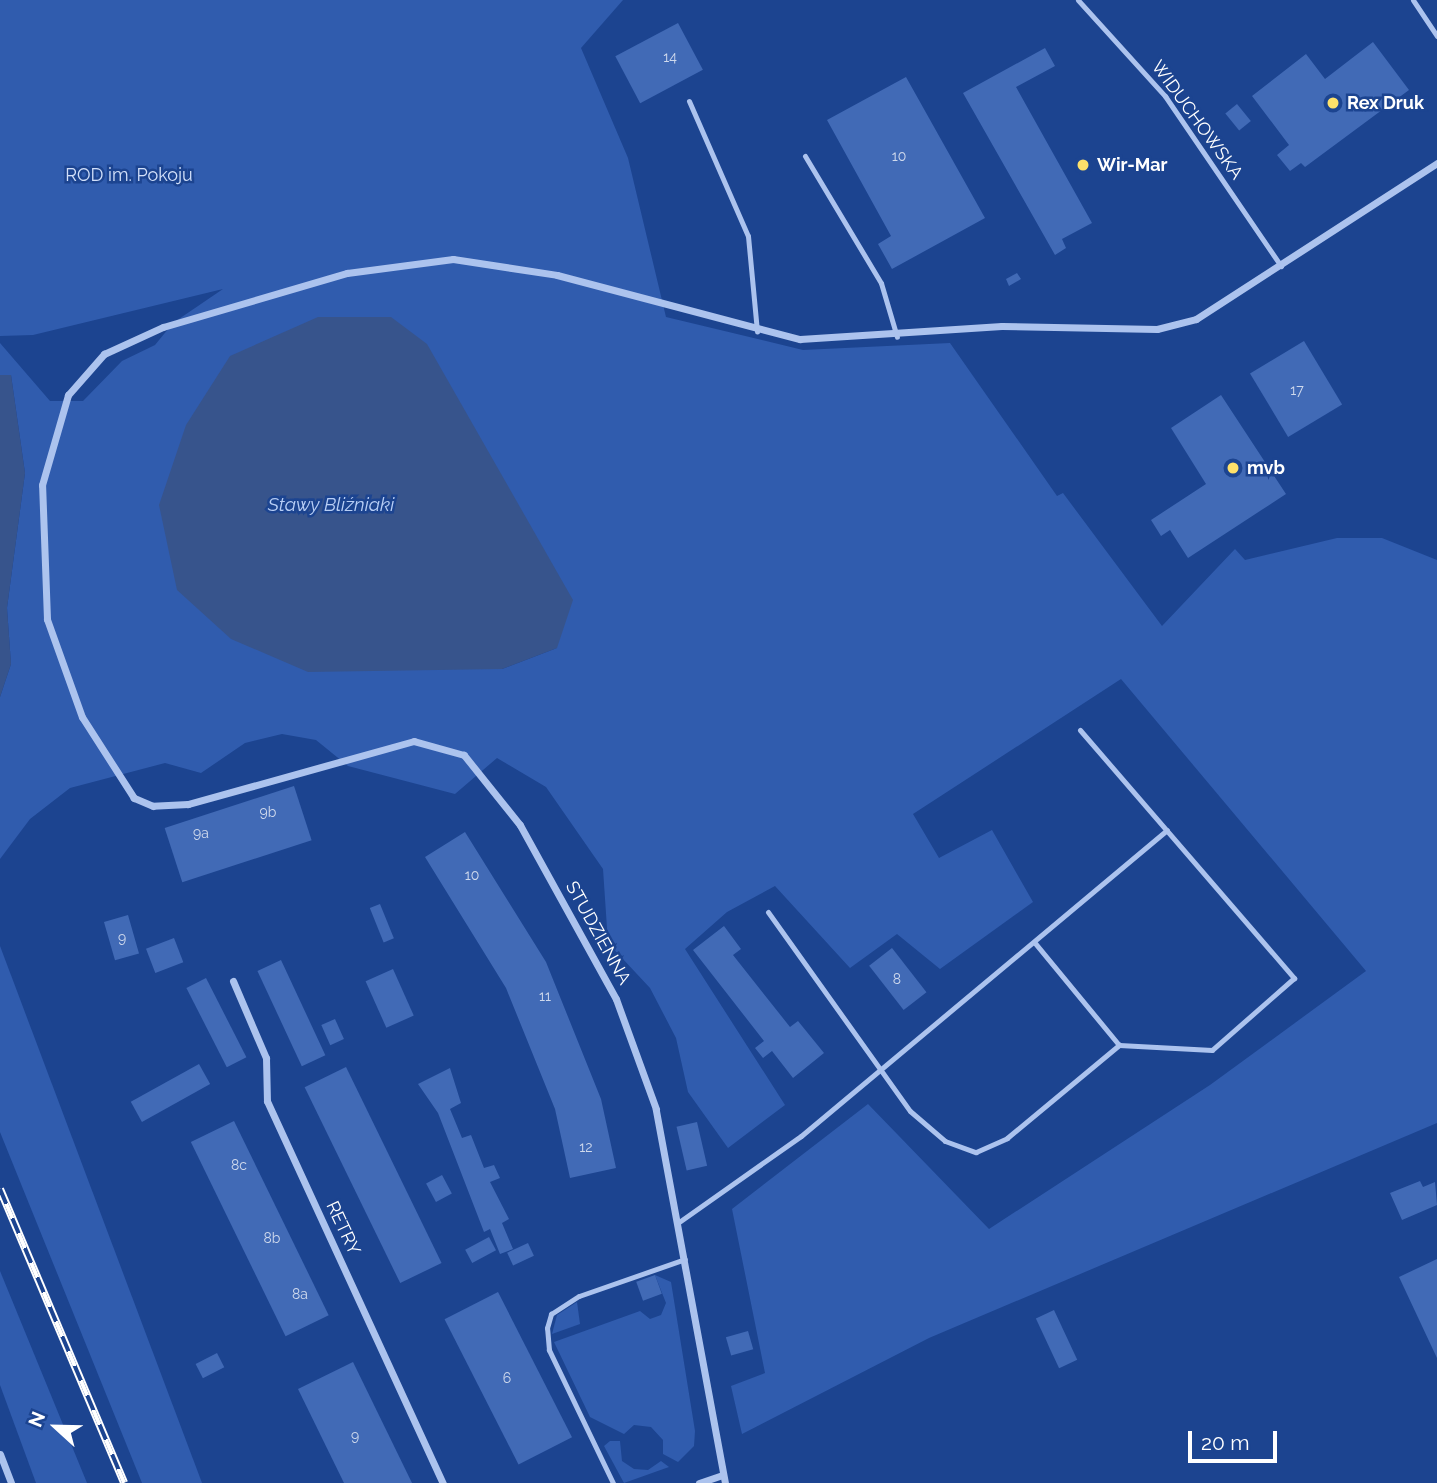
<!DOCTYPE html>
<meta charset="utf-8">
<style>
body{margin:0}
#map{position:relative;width:1437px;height:1483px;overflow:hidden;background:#1c4490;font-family:Raleway,sans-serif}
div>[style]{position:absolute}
.green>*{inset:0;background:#305cae}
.water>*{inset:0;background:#37548c}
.building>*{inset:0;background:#416ab6;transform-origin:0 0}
.service>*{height:5px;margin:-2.5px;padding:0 2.5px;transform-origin:2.5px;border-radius:2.5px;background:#acc3ee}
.minor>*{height:7px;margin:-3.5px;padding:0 3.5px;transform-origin:3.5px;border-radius:3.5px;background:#acc3ee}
.rail>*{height:8px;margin-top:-4px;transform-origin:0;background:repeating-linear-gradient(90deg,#1c4490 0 16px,#fff 0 32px);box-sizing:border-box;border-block:2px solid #fff}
.dots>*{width:19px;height:19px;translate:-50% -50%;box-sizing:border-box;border:4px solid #1c4490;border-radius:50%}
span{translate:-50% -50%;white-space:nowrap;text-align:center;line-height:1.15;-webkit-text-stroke:5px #1c4490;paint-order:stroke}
.number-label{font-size:14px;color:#d0daed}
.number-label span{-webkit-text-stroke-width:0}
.poi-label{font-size:18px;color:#fff;font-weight:700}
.left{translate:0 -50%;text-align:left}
.street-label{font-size:18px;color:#fff}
.park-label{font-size:18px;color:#d2e0fa}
.water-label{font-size:19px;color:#b8cef5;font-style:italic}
.north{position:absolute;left:21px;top:1392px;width:70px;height:70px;-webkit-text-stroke:5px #1c4490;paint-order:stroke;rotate:292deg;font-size:19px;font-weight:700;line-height:28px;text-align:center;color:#fff}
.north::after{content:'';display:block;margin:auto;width:24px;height:32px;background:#fff;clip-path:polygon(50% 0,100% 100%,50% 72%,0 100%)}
.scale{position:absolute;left:1188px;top:1431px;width:89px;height:32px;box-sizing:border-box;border:4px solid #fff;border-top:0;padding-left:9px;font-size:21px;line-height:24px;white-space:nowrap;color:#fff;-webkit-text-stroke:5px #1c4490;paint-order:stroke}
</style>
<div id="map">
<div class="green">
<div style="clip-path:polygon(evenodd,0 0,623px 0,581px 48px,628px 158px,666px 317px,803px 350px,950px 343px,1057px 496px,1063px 493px,1162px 626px,1235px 549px,1245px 560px,1337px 538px,1382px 538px,1437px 560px,1437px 1123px,929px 1338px,742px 1434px,731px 1386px,765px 1373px,732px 1209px,868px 1104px,989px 1229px,1210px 1085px,1366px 971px,1121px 679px,913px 814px,939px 858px,992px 830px,1033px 902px,940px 969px,897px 934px,850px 968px,775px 886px,727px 912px,685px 949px,785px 1105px,728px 1148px,688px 1092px,676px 1038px,650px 988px,608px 943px,603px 869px,546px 787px,497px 758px,455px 794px,348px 766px,316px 740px,282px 734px,245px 743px,201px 773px,165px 763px,70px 788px,30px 819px,0 859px,0 697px,11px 664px,7px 608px,25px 473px,11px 375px,0 375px,0 343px,50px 401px,83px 401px,122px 361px,155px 345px,173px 323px,223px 289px,33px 335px,0 336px,0 0,557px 648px,502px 669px,454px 668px,557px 648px)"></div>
<div style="clip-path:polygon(0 946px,202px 1483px,142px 1483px,0 1132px)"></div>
<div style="clip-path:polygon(0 1271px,87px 1483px,36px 1483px,0 1385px)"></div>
<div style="clip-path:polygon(655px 1275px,671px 1282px,695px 1431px,694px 1446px,678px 1462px,663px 1454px,663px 1440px,651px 1427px,634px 1425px,624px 1434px,590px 1417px,554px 1342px,640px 1311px,650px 1319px,661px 1315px,666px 1303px)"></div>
<div style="clip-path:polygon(577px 1302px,580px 1324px,552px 1334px,557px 1315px)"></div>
<div style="clip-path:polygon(610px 1441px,620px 1441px,622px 1461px,634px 1469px,648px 1470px,661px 1461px,669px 1467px,624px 1483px,604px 1446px)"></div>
</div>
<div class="water">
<div style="clip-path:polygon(318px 317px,391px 317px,427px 344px,573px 600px,557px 648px,502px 669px,308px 672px,231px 639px,177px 590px,159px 505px,186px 425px,230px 356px)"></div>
<div style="clip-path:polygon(0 375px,11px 375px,25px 473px,7px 608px,11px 664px,0 697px)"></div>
</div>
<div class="building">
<div style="left:678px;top:23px;width:53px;height:71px;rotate:62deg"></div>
<div style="clip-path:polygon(1373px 42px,1409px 90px,1305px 167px,1301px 163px,1290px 171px,1277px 155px,1289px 145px,1252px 96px,1306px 54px,1325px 79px)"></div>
<div style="clip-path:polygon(1045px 48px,1055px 66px,1016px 87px,1092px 223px,1062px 239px,1066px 248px,1055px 255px,963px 93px)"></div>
<div style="clip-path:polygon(906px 77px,985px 218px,892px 269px,878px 244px,891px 236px,827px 120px)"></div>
<div style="left:1237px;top:104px;width:22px;height:15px;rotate:51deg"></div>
<div style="clip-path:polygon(1017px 273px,1021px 279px,1009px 286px,1006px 279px)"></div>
<div style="left:1304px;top:341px;width:74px;height:63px;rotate:59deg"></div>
<div style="clip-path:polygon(1221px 395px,1286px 494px,1188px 558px,1170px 530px,1161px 536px,1151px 520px,1206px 484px,1171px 428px)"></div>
<div style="left:294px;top:786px;width:57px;height:136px;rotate:72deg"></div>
<div style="clip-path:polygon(465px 832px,546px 962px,601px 1099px,616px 1168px,570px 1178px,555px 1109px,506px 988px,425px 857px)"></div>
<div style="left:380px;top:904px;width:37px;height:11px;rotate:68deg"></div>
<div style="left:128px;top:915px;width:40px;height:25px;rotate:74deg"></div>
<div style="clip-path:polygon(724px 926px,741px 949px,733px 955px,790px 1027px,798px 1021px,824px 1053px,793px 1078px,772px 1051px,763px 1058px,755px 1048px,764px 1041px,693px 950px)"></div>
<div style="left:174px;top:938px;width:26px;height:30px;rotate:69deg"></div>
<div style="left:892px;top:948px;width:56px;height:29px;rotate:52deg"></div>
<div style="left:281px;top:960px;width:105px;height:26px;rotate:65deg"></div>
<div style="left:393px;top:969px;width:51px;height:30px;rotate:66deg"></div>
<div style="left:206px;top:978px;width:89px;height:22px;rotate:63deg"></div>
<div style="left:335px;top:1019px;width:22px;height:15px;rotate:66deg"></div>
<div style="left:199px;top:1064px;width:23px;height:78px;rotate:61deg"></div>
<div style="left:346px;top:1067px;width:218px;height:46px;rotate:64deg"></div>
<div style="clip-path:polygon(450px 1068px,461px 1103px,450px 1109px,462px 1138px,471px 1135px,484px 1168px,494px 1165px,500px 1178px,490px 1182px,509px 1219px,502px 1223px,513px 1249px,500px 1254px,490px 1229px,484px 1232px,438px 1113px,418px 1084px)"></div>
<div style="left:234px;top:1121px;width:216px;height:48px;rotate:64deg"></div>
<div style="left:697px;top:1122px;width:45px;height:21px;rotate:77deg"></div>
<div style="left:442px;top:1175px;width:21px;height:18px;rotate:62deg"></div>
<div style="clip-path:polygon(1420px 1181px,1423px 1187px,1435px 1182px,1437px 1205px,1402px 1220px,1390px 1193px)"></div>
<div style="left:489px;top:1237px;width:15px;height:27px;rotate:62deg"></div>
<div style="left:528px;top:1243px;width:14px;height:23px;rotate:65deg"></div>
<div style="clip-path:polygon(1437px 1259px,1437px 1358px,1399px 1277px)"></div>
<div style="left:655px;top:1275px;width:20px;height:20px;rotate:70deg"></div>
<div style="left:498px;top:1292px;width:163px;height:60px;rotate:63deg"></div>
<div style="left:1054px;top:1310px;width:55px;height:20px;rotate:65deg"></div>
<div style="left:748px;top:1331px;width:19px;height:23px;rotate:74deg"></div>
<div style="left:217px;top:1353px;width:16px;height:24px;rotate:63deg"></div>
<div style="clip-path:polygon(353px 1362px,412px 1483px,344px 1483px,298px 1389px)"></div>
</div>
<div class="service">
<div style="left:1078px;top:0;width:130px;rotate:47.8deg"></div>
<div style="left:1165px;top:96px;width:206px;rotate:55.7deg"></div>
<div style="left:1413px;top:0;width:43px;rotate:56.3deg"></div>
<div style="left:689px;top:101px;width:147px;rotate:66.4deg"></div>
<div style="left:748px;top:236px;width:96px;rotate:84.6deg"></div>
<div style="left:805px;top:156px;width:148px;rotate:59.1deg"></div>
<div style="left:881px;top:283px;width:56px;rotate:73.5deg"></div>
<div style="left:1080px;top:730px;width:328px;rotate:49.2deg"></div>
<div style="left:1294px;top:978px;width:109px;rotate:138.7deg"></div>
<div style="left:1212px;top:1050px;width:93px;rotate:-176.9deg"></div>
<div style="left:768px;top:912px;width:244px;rotate:54.5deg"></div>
<div style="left:910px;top:1111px;width:46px;rotate:40.6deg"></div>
<div style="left:945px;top:1141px;width:33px;rotate:20deg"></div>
<div style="left:976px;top:1152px;width:34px;rotate:-24deg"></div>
<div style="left:1007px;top:1138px;width:146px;rotate:-39.7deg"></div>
<div style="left:1119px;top:1045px;width:132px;rotate:-129.5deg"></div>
<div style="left:679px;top:1222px;width:149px;rotate:-35.2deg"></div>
<div style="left:801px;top:1136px;width:477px;rotate:-39.9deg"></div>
<div style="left:613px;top:1483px;width:148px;rotate:-115.7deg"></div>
<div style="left:549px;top:1350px;width:22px;rotate:-95deg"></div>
<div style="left:547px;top:1328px;width:15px;rotate:-74deg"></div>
<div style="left:551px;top:1314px;width:33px;rotate:-33deg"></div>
<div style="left:579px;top:1296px;width:112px;rotate:-19.2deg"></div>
</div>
<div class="minor">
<div style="left:233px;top:981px;width:84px;rotate:66.8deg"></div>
<div style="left:266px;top:1058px;width:43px;rotate:88.7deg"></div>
<div style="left:267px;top:1101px;width:421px;rotate:65.3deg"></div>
<div style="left:0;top:1454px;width:31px;rotate:69deg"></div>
<div style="left:699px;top:1483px;width:24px;rotate:-19deg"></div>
<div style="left:725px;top:1483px;width:380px;rotate:-100.5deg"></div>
<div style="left:656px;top:1109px;width:117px;rotate:-110deg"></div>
<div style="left:616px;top:999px;width:199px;rotate:-118.9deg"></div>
<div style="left:520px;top:825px;width:90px;rotate:-128.7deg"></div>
<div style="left:464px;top:755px;width:52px;rotate:-164.4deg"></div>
<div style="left:414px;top:741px;width:235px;rotate:164.4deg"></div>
<div style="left:188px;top:804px;width:35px;rotate:177deg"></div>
<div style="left:153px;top:806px;width:21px;rotate:-157deg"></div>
<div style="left:134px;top:798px;width:96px;rotate:-122.7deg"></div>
<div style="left:82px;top:717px;width:104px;rotate:-109.7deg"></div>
<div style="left:47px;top:619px;width:134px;rotate:-92.1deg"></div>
<div style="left:42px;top:485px;width:94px;rotate:-73.9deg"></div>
<div style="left:68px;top:395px;width:55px;rotate:-48.7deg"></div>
<div style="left:104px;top:354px;width:65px;rotate:-24.6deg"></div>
<div style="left:163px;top:327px;width:192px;rotate:-16.4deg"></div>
<div style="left:347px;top:273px;width:107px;rotate:-7.5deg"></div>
<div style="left:453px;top:259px;width:105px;rotate:8.7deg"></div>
<div style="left:557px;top:275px;width:251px;rotate:14.8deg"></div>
<div style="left:800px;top:339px;width:202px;rotate:-3.7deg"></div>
<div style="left:1002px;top:326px;width:155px;rotate:1.1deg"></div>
<div style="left:1157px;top:329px;width:40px;rotate:-14.4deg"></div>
<div style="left:1196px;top:319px;width:287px;rotate:-32.9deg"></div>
</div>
<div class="rail">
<div style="left:0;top:1189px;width:319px;rotate:67.1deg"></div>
</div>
<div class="dots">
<div style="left:1333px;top:103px;background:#fee16a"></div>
<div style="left:1083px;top:165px;background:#fee16a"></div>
<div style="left:1233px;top:468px;background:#fee16a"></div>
</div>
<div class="number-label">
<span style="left:670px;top:57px">14</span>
<span style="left:899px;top:156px">10</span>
<span style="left:1297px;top:390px">17</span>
<span style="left:268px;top:812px">9b</span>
<span style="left:201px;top:833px">9a</span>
<span style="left:472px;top:875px">10</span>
<span style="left:122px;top:938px">9</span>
<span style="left:897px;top:979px">8</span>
<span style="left:545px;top:996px">11</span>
<span style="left:586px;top:1147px">12</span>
<span style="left:239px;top:1165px">8c</span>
<span style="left:272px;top:1238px">8b</span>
<span style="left:300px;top:1294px">8a</span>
<span style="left:507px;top:1378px">6</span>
<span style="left:355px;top:1436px">9</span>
</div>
<div class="poi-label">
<span class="left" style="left:1347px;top:103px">Rex Druk</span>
<span class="left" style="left:1097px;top:165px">Wir-Mar</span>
<span class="left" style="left:1247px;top:468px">mvb</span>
</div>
<div class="street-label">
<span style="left:1197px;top:120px;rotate:54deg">WIDUCHOWSKA</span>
<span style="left:598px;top:933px;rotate:61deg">STUDZIENNA</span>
<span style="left:343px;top:1228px;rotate:65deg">RETRY</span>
</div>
<div class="park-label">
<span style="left:129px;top:175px">ROD im. Pokoju</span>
</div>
<div class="water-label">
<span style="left:331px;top:505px">Stawy Bliźniaki</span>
</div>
<div class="north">N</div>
<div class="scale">20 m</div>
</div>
